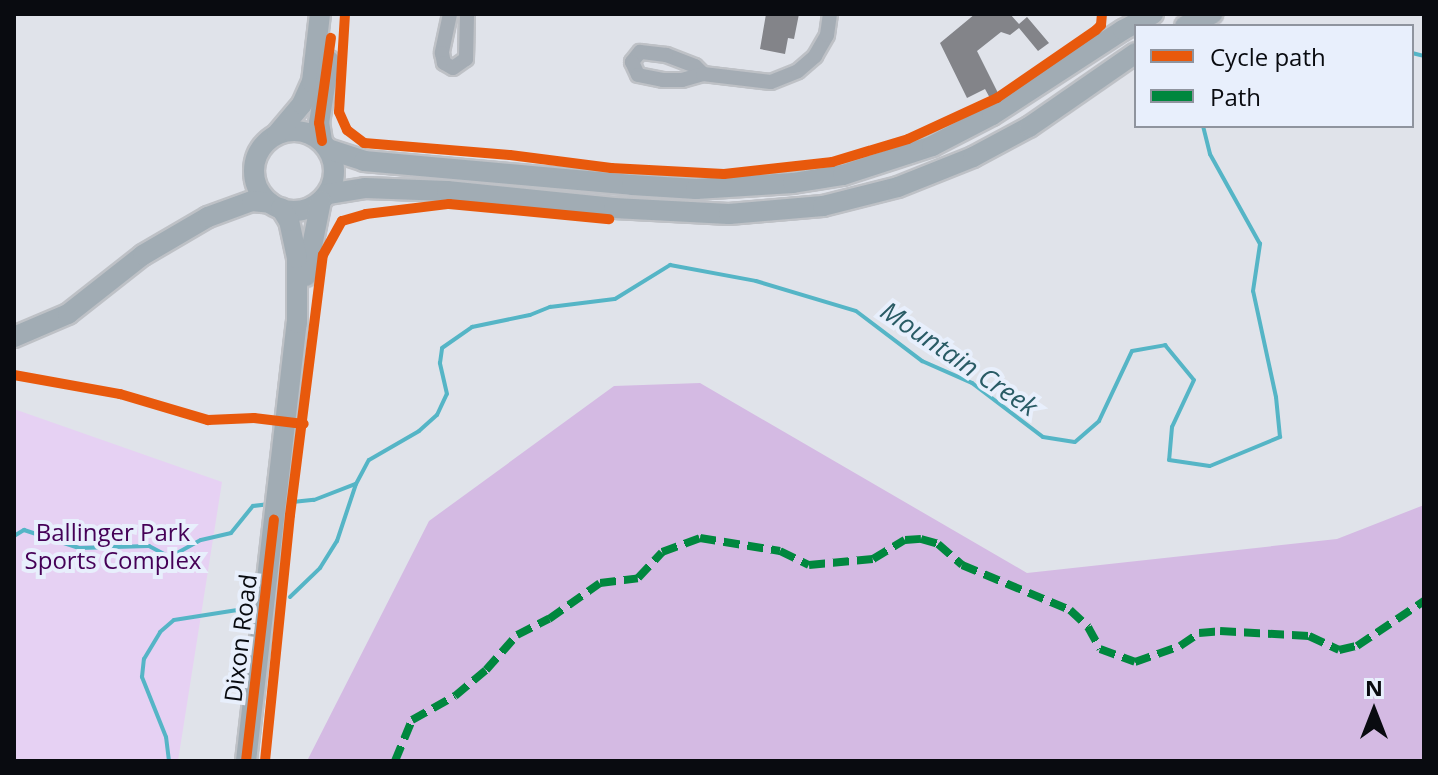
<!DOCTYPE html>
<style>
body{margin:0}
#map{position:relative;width:1438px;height:775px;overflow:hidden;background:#e0e3ea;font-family:"Open Sans",sans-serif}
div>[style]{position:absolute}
.green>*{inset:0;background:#e6d1f3}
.forest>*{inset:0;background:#d4bae3}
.stream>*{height:4px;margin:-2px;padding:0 2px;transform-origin:2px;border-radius:2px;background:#55b5c6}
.building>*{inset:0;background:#838489}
.roads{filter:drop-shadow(2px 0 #bec1c6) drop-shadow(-2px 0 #bec1c6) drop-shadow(0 2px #bec1c6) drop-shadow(0 -2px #bec1c6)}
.street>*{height:14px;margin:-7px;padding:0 7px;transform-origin:7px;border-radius:7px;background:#a4acb4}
.secondary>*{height:20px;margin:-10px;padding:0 10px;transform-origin:10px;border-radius:10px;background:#a1acb4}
.secondary>.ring{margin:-10px;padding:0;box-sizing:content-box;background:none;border:20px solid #a1acb4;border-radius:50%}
.quiet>*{height:8px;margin-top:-4px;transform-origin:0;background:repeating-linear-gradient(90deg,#00873e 0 16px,transparent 0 24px)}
.cycleway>*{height:10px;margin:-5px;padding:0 5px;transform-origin:5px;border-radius:5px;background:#e8590c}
span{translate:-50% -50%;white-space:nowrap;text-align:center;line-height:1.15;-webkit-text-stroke:8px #e8effc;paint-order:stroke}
.park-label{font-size:24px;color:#450157}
.street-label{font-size:24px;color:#090b10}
.water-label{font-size:26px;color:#295b65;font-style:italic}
.frame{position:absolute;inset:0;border:16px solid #090b10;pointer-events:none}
.legend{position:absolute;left:1134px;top:24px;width:280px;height:104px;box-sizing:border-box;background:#e8effc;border:2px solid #8f949e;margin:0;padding:10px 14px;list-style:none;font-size:24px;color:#090b10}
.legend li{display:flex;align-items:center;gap:16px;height:40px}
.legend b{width:40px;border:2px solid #8f949e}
.north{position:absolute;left:1334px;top:671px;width:80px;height:80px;-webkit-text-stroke:6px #e8effc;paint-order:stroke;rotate:0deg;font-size:22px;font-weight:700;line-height:32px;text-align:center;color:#090b10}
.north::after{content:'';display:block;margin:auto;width:28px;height:36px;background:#090b10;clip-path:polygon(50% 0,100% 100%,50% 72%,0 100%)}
</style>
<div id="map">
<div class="green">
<div style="clip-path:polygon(14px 409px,222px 482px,178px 761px,14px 761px)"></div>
</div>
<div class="forest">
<div style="clip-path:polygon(700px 383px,1027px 573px,1337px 539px,1424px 505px,1424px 761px,307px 761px,429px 521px,614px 386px)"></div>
</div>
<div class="stream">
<div style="left:1412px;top:53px;width:12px;rotate:14deg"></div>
<div style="left:283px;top:503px;width:31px;rotate:-6deg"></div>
<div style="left:314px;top:500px;width:44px;rotate:-21.3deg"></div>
<div style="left:14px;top:536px;width:12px;rotate:-31deg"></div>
<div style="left:24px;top:530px;width:58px;rotate:18.1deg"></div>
<div style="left:79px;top:548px;width:70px;rotate:-1.6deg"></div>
<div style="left:149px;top:546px;width:24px;rotate:28deg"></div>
<div style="left:170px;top:557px;width:35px;rotate:-29deg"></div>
<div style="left:201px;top:540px;width:31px;rotate:-13deg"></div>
<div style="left:231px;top:533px;width:35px;rotate:-51deg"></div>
<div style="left:253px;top:506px;width:17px;rotate:-7deg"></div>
<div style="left:290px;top:597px;width:42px;rotate:-44deg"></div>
<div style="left:320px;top:568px;width:32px;rotate:-58deg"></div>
<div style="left:337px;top:541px;width:60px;rotate:-71.6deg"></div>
<div style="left:356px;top:484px;width:27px;rotate:-62deg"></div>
<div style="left:369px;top:460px;width:58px;rotate:-30.1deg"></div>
<div style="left:419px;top:431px;width:24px;rotate:-42deg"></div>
<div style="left:437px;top:415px;width:23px;rotate:-65deg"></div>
<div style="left:447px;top:394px;width:32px;rotate:-103deg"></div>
<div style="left:440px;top:363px;width:15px;rotate:-82deg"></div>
<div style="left:442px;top:348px;width:37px;rotate:-35deg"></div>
<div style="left:472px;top:327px;width:59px;rotate:-11.7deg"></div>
<div style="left:530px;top:315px;width:22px;rotate:-22deg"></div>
<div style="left:550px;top:307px;width:65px;rotate:-7deg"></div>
<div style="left:615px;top:299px;width:65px;rotate:-31.7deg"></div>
<div style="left:670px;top:265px;width:87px;rotate:10.5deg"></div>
<div style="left:756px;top:281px;width:104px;rotate:16.7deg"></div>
<div style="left:856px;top:311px;width:83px;rotate:37.1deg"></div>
<div style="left:922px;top:361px;width:55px;rotate:23.7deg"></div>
<div style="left:972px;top:383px;width:89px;rotate:37.3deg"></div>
<div style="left:1043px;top:437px;width:32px;rotate:9deg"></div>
<div style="left:1075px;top:442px;width:32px;rotate:-41deg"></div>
<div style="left:1099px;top:421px;width:77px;rotate:-64.8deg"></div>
<div style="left:1132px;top:351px;width:34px;rotate:-10deg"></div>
<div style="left:1165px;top:345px;width:45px;rotate:50.4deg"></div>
<div style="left:1194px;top:380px;width:52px;rotate:115.1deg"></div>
<div style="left:1172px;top:427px;width:33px;rotate:95deg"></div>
<div style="left:1169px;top:460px;width:41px;rotate:8.3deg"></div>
<div style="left:1210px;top:466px;width:76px;rotate:-22.5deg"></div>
<div style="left:1280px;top:437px;width:40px;rotate:-95.7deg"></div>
<div style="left:1276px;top:397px;width:108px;rotate:-102.2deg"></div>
<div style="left:1253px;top:291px;width:48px;rotate:-81.5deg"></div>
<div style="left:1260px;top:244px;width:103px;rotate:-119.1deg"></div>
<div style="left:1210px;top:154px;width:29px;rotate:-104deg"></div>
<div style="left:169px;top:761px;width:24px;rotate:-97deg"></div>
<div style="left:166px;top:737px;width:65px;rotate:-111.8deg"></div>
<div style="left:142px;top:677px;width:18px;rotate:-84deg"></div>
<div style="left:144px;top:659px;width:31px;rotate:-59deg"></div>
<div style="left:160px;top:632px;width:18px;rotate:-41deg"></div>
<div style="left:174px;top:620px;width:77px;rotate:-9deg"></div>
</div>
<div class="building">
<div style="clip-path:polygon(766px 14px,799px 14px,794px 39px,788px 38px,785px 54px,760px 49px)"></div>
<div style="clip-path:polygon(975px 14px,1010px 14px,1019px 24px,1027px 17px,1049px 43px,1038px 51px,1019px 28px,1010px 35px,1001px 32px,977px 51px,999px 95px,991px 100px,985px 89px,967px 98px,940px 43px)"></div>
</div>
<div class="roads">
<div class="street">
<div style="left:450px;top:14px;width:40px;rotate:102deg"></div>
<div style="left:442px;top:53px;width:10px;rotate:79deg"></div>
<div style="left:444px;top:63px;width:10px;rotate:29deg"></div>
<div style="left:453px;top:68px;width:16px;rotate:-35deg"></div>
<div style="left:466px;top:59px;width:45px;rotate:-88.7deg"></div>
<div style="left:703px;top:74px;width:11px;rotate:-135deg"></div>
<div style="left:695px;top:66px;width:31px;rotate:-159deg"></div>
<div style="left:666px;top:55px;width:26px;rotate:-173deg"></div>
<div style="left:640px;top:52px;width:13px;rotate:129deg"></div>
<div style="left:632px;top:62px;width:14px;rotate:65deg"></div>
<div style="left:638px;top:75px;width:25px;rotate:11deg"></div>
<div style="left:663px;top:80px;width:19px"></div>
<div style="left:682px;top:80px;width:22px;rotate:-16deg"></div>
<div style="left:703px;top:74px;width:68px;rotate:6.7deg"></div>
<div style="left:771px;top:82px;width:29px;rotate:-22deg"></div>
<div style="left:798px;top:71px;width:23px;rotate:-41deg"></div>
<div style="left:815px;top:56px;width:24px;rotate:-60deg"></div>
<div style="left:827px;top:35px;width:21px;rotate:-82deg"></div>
</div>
<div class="secondary">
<div style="left:1185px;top:26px;width:30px;rotate:-24deg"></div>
<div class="ring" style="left:254px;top:131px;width:60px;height:60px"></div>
<div style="left:277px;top:134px;width:39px;rotate:-50deg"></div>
<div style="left:302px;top:104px;width:24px;rotate:-66deg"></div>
<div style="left:312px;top:82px;width:68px;rotate:-83.3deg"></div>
<div style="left:322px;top:141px;width:18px;rotate:-99deg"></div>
<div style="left:319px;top:123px;width:63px;rotate:-80.8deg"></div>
<div style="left:328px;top:149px;width:38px;rotate:18deg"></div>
<div style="left:364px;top:161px;width:269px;rotate:5.1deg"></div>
<div style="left:632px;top:185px;width:64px;rotate:3.6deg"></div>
<div style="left:696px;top:189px;width:97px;rotate:-3.5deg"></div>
<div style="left:793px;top:183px;width:51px;rotate:-9.1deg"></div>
<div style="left:843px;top:175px;width:94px;rotate:-18deg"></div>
<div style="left:932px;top:146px;width:68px;rotate:-27.3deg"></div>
<div style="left:992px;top:115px;width:156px;rotate:-33deg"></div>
<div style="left:1123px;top:30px;width:34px;rotate:-28deg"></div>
<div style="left:328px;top:194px;width:37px;rotate:-9deg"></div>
<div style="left:365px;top:188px;width:82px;rotate:2.1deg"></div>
<div style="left:447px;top:191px;width:168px;rotate:5.8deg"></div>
<div style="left:614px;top:208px;width:115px;rotate:3deg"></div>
<div style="left:729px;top:214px;width:94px;rotate:-4.9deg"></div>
<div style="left:823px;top:206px;width:77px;rotate:-14.2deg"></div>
<div style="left:898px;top:187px;width:81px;rotate:-21.8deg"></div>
<div style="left:973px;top:157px;width:64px;rotate:-28.2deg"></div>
<div style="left:1029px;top:127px;width:130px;rotate:-34.7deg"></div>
<div style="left:306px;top:276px;width:76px;rotate:-78.7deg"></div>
<div style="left:14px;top:337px;width:59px;rotate:-23.1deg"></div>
<div style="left:68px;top:314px;width:95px;rotate:-38.2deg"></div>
<div style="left:143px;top:255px;width:75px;rotate:-30.3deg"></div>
<div style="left:208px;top:217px;width:47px;rotate:-20deg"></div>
<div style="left:252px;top:201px;width:18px;rotate:6deg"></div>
<div style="left:246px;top:761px;width:441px;rotate:-83.4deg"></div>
<div style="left:297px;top:323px;width:65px;rotate:-90deg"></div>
<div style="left:297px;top:258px;width:38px;rotate:-102deg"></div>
<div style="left:289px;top:221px;width:15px;rotate:-122deg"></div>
</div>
</div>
<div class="quiet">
<div style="left:395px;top:761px;width:44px;rotate:-67.5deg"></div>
<div style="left:412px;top:720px;width:49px;rotate:-29.2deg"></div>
<div style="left:455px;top:696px;width:40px;rotate:-40deg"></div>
<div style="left:486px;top:670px;width:47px;rotate:-48.5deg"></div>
<div style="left:517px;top:635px;width:36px;rotate:-27deg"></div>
<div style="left:549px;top:619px;width:62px;rotate:-35.2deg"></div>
<div style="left:600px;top:583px;width:38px;rotate:-7deg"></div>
<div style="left:638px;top:578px;width:35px;rotate:-47deg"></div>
<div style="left:662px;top:552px;width:40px;rotate:-20.2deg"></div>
<div style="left:700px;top:538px;width:81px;rotate:9.2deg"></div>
<div style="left:780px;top:551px;width:32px;rotate:26deg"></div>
<div style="left:809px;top:565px;width:64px;rotate:-5.4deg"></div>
<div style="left:873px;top:559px;width:37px;rotate:-31deg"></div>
<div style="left:905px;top:540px;width:16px;rotate:-4deg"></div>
<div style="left:921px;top:539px;width:18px;rotate:16deg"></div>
<div style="left:938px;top:544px;width:32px;rotate:41deg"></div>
<div style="left:962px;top:565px;width:117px;rotate:22.6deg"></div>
<div style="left:1070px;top:610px;width:25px;rotate:43deg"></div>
<div style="left:1088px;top:627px;width:25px;rotate:61deg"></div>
<div style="left:1100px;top:649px;width:37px;rotate:20deg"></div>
<div style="left:1135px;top:662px;width:48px;rotate:-19.6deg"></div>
<div style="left:1180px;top:646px;width:23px;rotate:-34deg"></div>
<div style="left:1199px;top:633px;width:21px;rotate:-5deg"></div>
<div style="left:1220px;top:631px;width:89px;rotate:3.2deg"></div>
<div style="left:1309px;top:636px;width:33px;rotate:25deg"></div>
<div style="left:1339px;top:650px;width:18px;rotate:-13deg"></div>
<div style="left:1357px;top:646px;width:81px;rotate:-33.9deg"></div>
</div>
<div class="cycleway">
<div style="left:345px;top:14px;width:98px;rotate:93.5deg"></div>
<div style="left:339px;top:112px;width:20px;rotate:66deg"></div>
<div style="left:347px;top:130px;width:21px;rotate:37deg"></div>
<div style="left:364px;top:143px;width:146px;rotate:4.7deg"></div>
<div style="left:510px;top:155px;width:102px;rotate:7.3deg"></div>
<div style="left:611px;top:168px;width:113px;rotate:3deg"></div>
<div style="left:724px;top:174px;width:109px;rotate:-6.3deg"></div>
<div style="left:832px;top:162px;width:79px;rotate:-16.8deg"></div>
<div style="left:908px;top:139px;width:98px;rotate:-24.7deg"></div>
<div style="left:997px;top:98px;width:120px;rotate:-34.5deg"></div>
<div style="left:1096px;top:30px;width:7px;rotate:-45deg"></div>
<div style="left:1101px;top:25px;width:11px;rotate:-85deg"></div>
<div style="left:322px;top:141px;width:18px;rotate:-99deg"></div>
<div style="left:319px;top:123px;width:86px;rotate:-82deg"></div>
<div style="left:14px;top:375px;width:108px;rotate:10.2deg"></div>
<div style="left:120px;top:394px;width:92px;rotate:16.5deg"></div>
<div style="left:208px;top:420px;width:46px;rotate:-2.5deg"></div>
<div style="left:254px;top:418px;width:50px;rotate:6.8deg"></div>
<div style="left:246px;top:761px;width:243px;rotate:-83.4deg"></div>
<div style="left:265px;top:761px;width:247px;rotate:-84.2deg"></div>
<div style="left:290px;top:515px;width:262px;rotate:-82.8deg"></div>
<div style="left:323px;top:255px;width:39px;rotate:-61deg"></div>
<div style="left:342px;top:221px;width:25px;rotate:-16deg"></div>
<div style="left:366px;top:214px;width:84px;rotate:-6.9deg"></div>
<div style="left:449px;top:204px;width:161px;rotate:5.4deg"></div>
</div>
<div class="park-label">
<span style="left:113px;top:546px">Ballinger Park<br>Sports Complex</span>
</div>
<div class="street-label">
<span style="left:240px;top:638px;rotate:-83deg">Dixon Road</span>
</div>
<div class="water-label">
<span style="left:959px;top:359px;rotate:34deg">Mountain Creek</span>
</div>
<div class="frame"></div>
<ul class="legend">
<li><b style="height:10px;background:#e8590c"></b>Cycle path</li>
<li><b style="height:10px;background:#00873e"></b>Path</li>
</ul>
<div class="north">N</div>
</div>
